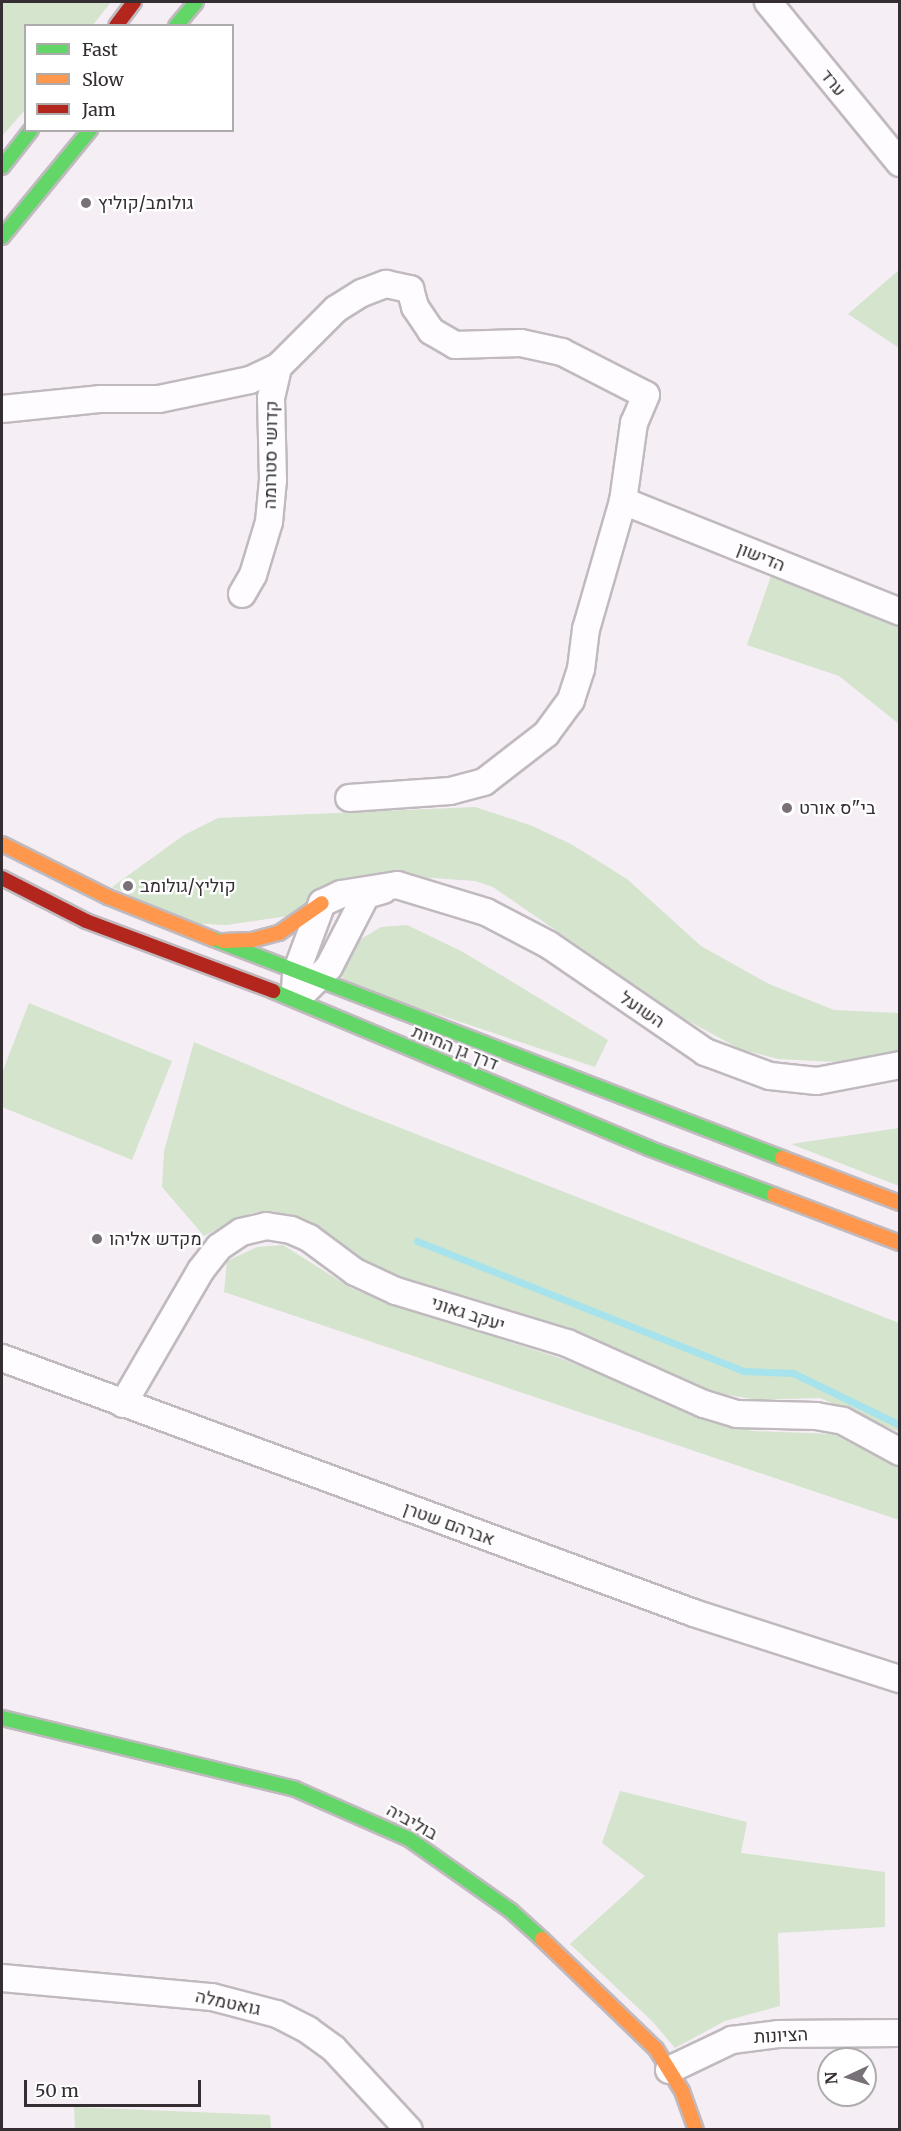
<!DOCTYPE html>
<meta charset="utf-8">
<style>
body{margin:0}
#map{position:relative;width:901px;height:2131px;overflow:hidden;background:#f6eef5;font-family:Merriweather,Heebo,serif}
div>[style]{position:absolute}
.green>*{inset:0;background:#d4e4cd}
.stream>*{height:7px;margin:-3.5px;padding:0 3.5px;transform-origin:3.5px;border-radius:3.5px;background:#a6e3ec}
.roads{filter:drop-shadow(2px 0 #c0babf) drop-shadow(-2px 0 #c0babf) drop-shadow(0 2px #c0babf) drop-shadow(0 -2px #c0babf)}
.street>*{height:26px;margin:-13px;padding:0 13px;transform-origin:13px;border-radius:13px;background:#fefcfe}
.fast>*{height:14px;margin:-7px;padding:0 7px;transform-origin:7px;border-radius:7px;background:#63d668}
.slow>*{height:14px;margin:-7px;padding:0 7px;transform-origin:7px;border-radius:7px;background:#ff974d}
.jam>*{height:14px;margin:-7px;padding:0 7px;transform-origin:7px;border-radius:7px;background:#b3261e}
.dots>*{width:16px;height:16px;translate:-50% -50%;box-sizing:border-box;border:3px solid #fff;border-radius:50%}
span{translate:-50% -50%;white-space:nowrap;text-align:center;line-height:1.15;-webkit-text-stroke:4.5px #fff;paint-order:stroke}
.street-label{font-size:18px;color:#342e33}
.poi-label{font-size:18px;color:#342e33}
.left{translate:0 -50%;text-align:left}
.frame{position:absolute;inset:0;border:3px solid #342e33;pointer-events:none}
.legend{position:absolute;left:24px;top:24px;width:210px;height:108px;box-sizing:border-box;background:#fff;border:2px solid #aeabad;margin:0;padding:8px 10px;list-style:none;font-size:18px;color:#342e33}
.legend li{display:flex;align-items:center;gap:12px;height:30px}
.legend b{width:30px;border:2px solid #aeabad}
.north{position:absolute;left:817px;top:2047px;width:60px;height:60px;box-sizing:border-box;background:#fff;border:2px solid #aeabad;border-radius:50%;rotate:266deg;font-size:16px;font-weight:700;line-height:24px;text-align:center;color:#342e33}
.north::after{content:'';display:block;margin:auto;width:21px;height:27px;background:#787177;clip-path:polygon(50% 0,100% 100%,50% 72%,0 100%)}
.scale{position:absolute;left:24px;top:2080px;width:177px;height:27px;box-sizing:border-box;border:3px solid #342e33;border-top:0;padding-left:8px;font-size:18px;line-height:21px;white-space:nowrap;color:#342e33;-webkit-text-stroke:4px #fff;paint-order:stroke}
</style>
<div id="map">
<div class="green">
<div style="clip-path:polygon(2px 2px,111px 2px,93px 25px,26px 26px,25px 110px,2px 136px)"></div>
<div style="clip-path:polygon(899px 270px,899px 348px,848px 314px)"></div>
<div style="clip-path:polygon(771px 576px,899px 626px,899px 724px,839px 676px,747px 645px)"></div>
<div style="clip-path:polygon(475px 807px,530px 825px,571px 844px,627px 879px,701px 946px,769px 984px,834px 1010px,899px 1013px,899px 1052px,839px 1062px,778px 1059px,740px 1049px,681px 1017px,493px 887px,475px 881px,433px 878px,407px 880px,288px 916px,226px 925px,188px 923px,112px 887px,184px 835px,218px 818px)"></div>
<div style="clip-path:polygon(407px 925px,463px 952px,608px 1040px,595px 1067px,344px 983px,340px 966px,356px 942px,381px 927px)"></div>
<div style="clip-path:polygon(29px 1003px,172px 1061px,132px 1160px,2px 1107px,2px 1073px)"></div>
<div style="clip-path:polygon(194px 1042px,352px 1109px,899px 1323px,899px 1432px,820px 1398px,758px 1400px,705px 1391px,389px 1273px,350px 1253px,308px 1221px,271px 1211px,251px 1213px,204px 1236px,162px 1187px,164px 1151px)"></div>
<div style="clip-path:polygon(899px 1128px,899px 1186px,791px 1144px)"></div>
<div style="clip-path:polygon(283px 1245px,351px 1288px,384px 1302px,557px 1357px,716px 1419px,752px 1431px,833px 1434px,899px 1468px,899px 1520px,224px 1292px,227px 1261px,257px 1247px)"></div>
<div style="clip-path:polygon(620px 1791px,747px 1822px,741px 1853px,885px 1872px,885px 1927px,778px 1933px,780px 2006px,725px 2021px,675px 2048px,652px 2021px,570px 1944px,645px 1876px,602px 1843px)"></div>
<div style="clip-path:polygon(74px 2107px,270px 2115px,271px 2129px,75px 2129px)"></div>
</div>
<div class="stream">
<div style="left:417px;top:1241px;width:351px;rotate:21.7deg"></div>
<div style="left:743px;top:1371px;width:50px;rotate:2.3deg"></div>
<div style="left:793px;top:1373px;width:119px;rotate:25.9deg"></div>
</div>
<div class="roads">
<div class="street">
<div style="left:768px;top:2px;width:208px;rotate:50.7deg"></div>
<div style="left:2px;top:409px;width:100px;rotate:-5.8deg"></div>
<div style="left:101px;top:399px;width:58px"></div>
<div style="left:159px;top:399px;width:93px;rotate:-11.8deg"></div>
<div style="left:250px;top:380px;width:31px;rotate:-25deg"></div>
<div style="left:623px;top:501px;width:298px;rotate:21.8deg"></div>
<div style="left:242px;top:594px;width:22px;rotate:-60deg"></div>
<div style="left:253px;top:575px;width:55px;rotate:-73.2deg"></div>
<div style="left:269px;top:522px;width:42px;rotate:-84.6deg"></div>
<div style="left:273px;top:480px;width:82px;rotate:-91.4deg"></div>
<div style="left:271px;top:398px;width:32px;rotate:-77deg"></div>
<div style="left:278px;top:367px;width:82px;rotate:-45deg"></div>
<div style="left:336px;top:309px;width:31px;rotate:-32deg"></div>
<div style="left:362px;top:293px;width:26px;rotate:-21deg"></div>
<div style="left:386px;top:284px;width:25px;rotate:12deg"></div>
<div style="left:410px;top:289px;width:19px;rotate:74deg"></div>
<div style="left:415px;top:307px;width:29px;rotate:56deg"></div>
<div style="left:431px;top:331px;width:28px;rotate:30deg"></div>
<div style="left:455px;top:345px;width:66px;rotate:-1.7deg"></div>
<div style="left:521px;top:343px;width:42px;rotate:12.4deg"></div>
<div style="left:562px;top:352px;width:94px;rotate:27.1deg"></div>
<div style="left:646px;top:395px;width:30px;rotate:113deg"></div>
<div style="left:634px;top:423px;width:79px;rotate:98deg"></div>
<div style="left:623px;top:501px;width:133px;rotate:106.1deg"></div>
<div style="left:586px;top:629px;width:40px;rotate:97.1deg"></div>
<div style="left:581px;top:669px;width:33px;rotate:108deg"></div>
<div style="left:571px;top:700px;width:42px;rotate:126.3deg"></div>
<div style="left:546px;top:734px;width:78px;rotate:142.3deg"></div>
<div style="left:484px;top:782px;width:35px;rotate:165deg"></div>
<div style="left:450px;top:791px;width:101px;rotate:176deg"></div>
<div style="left:295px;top:989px;width:16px;rotate:-86deg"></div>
<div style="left:296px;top:973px;width:75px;rotate:-69.6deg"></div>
<div style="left:322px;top:903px;width:21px;rotate:-25deg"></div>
<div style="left:341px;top:894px;width:57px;rotate:-9.1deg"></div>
<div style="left:397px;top:885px;width:93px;rotate:16.9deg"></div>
<div style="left:486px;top:912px;width:71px;rotate:27.6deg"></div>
<div style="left:549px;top:945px;width:189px;rotate:34.4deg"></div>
<div style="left:705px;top:1052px;width:69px;rotate:20.3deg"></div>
<div style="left:770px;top:1076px;width:47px;rotate:6.1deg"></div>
<div style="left:817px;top:1081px;width:85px;rotate:-10.9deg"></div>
<div style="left:304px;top:992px;width:35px;rotate:-45deg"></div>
<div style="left:329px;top:967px;width:81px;rotate:-62.8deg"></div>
<div style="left:366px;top:895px;width:18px;rotate:-16deg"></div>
<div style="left:2px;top:1358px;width:737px;rotate:20.23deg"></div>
<div style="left:694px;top:1613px;width:216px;rotate:17.8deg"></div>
<div style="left:123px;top:1404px;width:155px;rotate:-59.8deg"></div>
<div style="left:201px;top:1270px;width:29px;rotate:-52deg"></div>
<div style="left:219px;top:1247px;width:27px;rotate:-34deg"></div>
<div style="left:241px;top:1232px;width:26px;rotate:-13deg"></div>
<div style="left:266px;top:1226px;width:25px;rotate:9deg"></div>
<div style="left:291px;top:1230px;width:20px;rotate:24deg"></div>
<div style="left:309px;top:1238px;width:57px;rotate:36.5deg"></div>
<div style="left:355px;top:1272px;width:45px;rotate:24.9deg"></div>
<div style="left:396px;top:1291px;width:179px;rotate:16.9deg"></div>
<div style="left:567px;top:1343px;width:150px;rotate:24deg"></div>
<div style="left:704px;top:1404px;width:34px;rotate:17deg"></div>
<div style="left:737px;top:1414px;width:79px;rotate:1.5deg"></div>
<div style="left:816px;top:1416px;width:27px;rotate:10deg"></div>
<div style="left:843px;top:1421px;width:65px;rotate:28.5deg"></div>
<div style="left:2px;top:1978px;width:211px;rotate:5.2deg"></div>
<div style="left:212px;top:1997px;width:67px;rotate:14.7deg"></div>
<div style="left:277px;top:2014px;width:35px;rotate:27deg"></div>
<div style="left:308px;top:2030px;width:32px;rotate:36deg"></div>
<div style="left:334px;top:2049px;width:110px;rotate:47.2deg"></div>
<div style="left:669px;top:2070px;width:70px;rotate:-25.5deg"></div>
<div style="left:732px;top:2040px;width:46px;rotate:-7.4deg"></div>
<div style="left:778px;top:2034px;width:122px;rotate:-0.5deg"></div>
</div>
<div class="fast">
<div style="left:176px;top:26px;width:31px;rotate:-50deg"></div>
<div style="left:2px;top:167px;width:47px;rotate:-51.9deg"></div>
<div style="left:2px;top:237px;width:139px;rotate:-50.6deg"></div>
<div style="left:213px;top:939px;width:610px;rotate:21.05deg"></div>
<div style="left:273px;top:991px;width:407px;rotate:22.7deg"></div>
<div style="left:648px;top:1148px;width:134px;rotate:20.5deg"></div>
<div style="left:2px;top:1718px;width:301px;rotate:13.6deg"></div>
<div style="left:295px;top:1789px;width:124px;rotate:23.7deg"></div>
<div style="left:409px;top:1839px;width:125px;rotate:35.2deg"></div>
<div style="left:511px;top:1911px;width:42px;rotate:42.1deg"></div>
</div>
<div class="slow">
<div style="left:2px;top:844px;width:119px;rotate:26.6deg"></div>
<div style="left:108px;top:897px;width:113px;rotate:21.8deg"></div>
<div style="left:223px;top:941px;width:29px;rotate:-2deg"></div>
<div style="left:252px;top:940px;width:28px;rotate:-15deg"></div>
<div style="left:279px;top:933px;width:52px;rotate:-34.9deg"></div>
<div style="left:782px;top:1158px;width:126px;rotate:20.9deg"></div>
<div style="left:774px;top:1195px;width:135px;rotate:20.9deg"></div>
<div style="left:542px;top:1939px;width:158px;rotate:44deg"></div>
<div style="left:656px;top:2049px;width:49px;rotate:58.2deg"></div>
<div style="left:682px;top:2091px;width:41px;rotate:70.3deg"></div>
</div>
<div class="jam">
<div style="left:116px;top:26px;width:30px;rotate:-53deg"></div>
<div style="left:2px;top:878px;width:94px;rotate:27.1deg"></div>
<div style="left:86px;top:921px;width:200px;rotate:20.5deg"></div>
</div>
</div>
<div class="dots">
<div style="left:86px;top:203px;background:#787177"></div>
<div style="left:787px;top:808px;background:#787177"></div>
<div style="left:128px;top:886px;background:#787177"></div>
<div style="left:97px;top:1239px;background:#787177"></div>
</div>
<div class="street-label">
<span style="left:833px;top:83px;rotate:51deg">ערד</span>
<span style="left:271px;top:455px;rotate:-89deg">קדושי סטרומה</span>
<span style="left:761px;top:557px;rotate:22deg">הדישון</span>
<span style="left:642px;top:1010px;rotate:34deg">השועל</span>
<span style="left:455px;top:1048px;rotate:22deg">דרך גן החיות</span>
<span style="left:468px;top:1314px;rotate:18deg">יעקב גאוני</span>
<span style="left:449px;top:1524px;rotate:20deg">אברהם שטרן</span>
<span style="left:412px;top:1822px;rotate:29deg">בוליביה</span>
<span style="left:228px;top:2003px;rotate:12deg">גואטמלה</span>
<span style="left:781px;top:2036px;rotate:-3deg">הציונות</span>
</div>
<div class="poi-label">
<span class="left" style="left:98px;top:203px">גולומב/קוליץ</span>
<span class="left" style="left:799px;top:808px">בי"ס אורט</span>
<span class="left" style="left:140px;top:886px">קוליץ/גולומב</span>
<span class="left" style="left:109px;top:1239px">מקדש אליהו</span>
</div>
<div class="frame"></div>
<ul class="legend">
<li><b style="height:8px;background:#63d668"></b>Fast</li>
<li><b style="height:8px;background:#ff974d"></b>Slow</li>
<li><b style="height:8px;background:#b3261e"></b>Jam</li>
</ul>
<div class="north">N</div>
<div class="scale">50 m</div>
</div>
